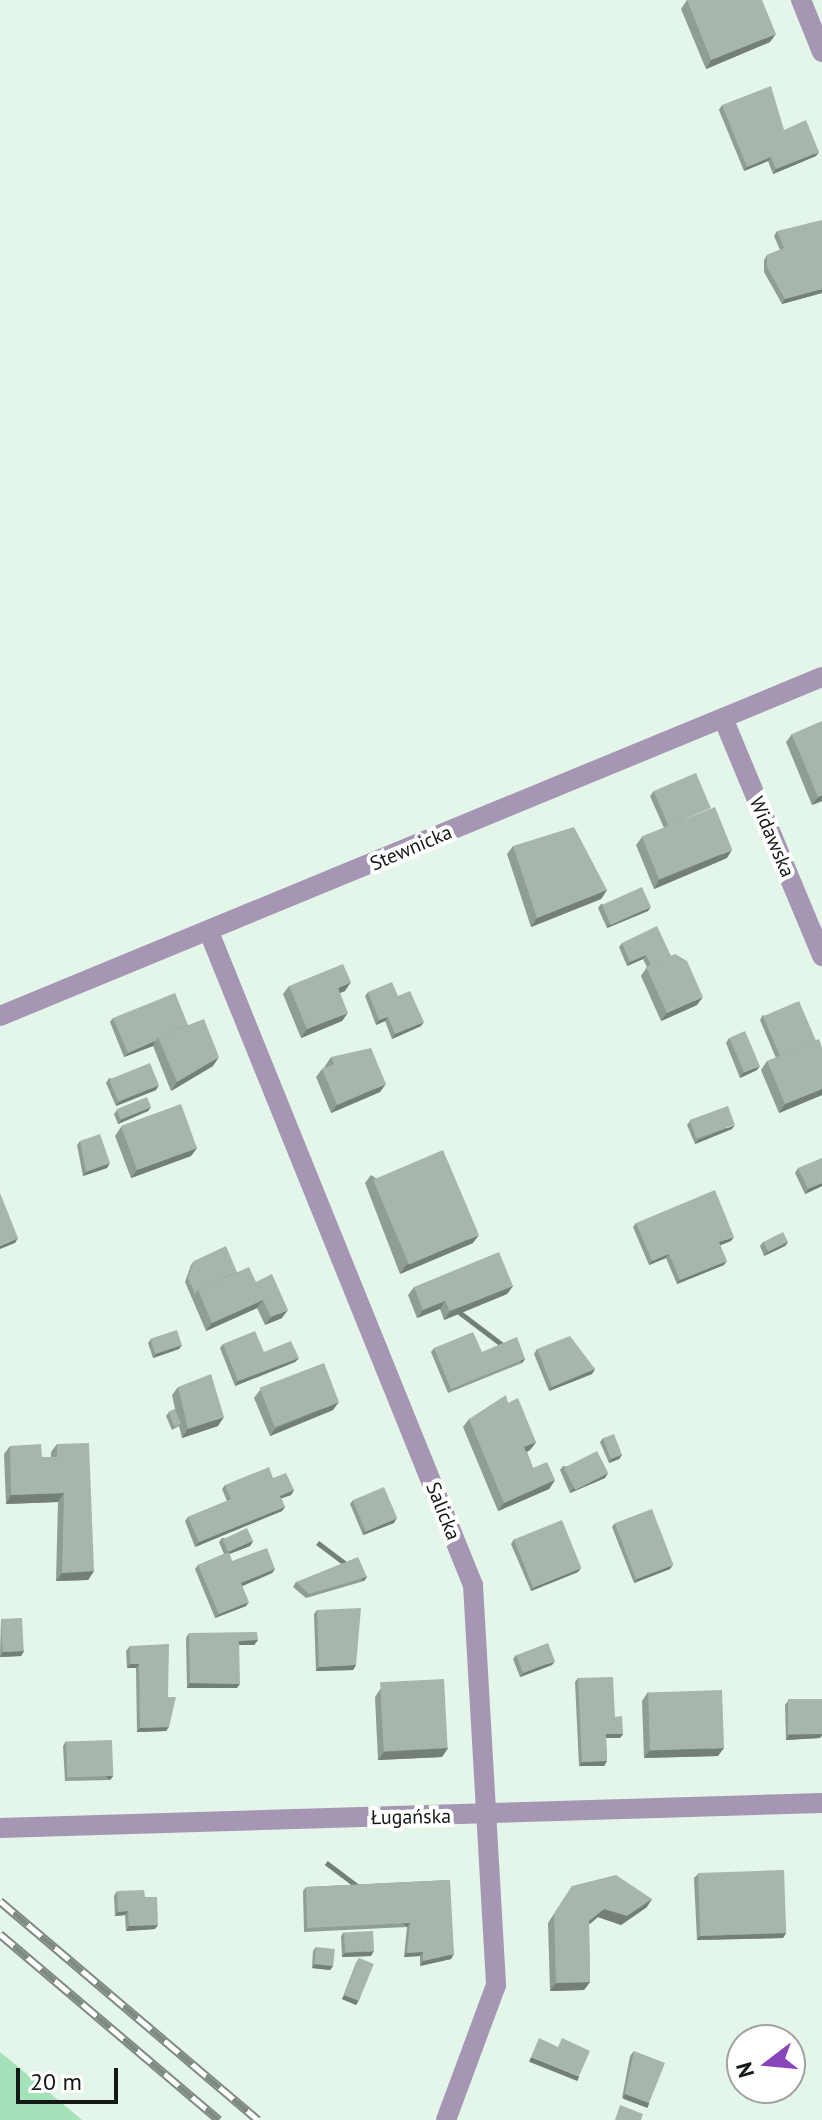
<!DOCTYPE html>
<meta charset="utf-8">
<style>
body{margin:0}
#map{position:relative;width:822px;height:2120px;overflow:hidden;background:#e4f5e9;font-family:"PT Sans",sans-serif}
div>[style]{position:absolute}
.green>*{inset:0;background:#a4e2ba}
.street>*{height:20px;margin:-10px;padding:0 10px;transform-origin:10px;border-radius:10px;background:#a596b3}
.rail>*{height:9px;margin-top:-4.5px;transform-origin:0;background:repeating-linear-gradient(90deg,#fff 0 18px,#7e8a82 0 36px);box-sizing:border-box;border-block:2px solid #7e8a82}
.wall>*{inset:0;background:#8f9d93}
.shaded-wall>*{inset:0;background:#747f78;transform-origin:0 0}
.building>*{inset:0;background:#a6b6ab;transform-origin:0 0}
span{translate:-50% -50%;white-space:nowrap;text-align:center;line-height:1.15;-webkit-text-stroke:8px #fff;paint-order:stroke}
.street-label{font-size:20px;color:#131915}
.north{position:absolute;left:726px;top:2024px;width:80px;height:80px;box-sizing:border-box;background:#fff;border:2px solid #a1a3a1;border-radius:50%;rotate:254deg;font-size:22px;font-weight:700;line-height:32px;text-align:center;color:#131915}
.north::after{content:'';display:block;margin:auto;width:28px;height:36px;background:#8844b9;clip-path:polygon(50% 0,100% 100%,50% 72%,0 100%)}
.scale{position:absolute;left:16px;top:2068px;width:102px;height:36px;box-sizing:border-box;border:4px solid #131915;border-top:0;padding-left:10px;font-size:24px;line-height:28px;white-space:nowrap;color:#131915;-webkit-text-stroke:6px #fff;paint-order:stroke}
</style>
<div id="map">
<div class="green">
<div style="clip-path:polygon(0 2052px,39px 2084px,82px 2120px,0 2120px)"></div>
</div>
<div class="street">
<div style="left:801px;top:0;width:56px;rotate:68deg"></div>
<div style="left:723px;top:718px;width:258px;rotate:67.4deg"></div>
<div style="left:209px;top:932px;width:704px;rotate:67.99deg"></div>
<div style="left:473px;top:1585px;width:401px;rotate:86.7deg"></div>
<div style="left:496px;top:1985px;width:144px;rotate:110.3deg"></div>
<div style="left:0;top:1016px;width:889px;rotate:-22.41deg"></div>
<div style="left:0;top:1828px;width:822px;rotate:-1.74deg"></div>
</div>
<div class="rail">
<div style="left:0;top:1901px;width:338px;rotate:40.3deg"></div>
<div style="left:0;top:1934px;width:287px;rotate:40.3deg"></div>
</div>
<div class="wall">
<div style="clip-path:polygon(687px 0,770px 42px,706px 69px,681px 9px)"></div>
<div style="clip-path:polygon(722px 105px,784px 130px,816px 156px,773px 174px,768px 161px,744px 171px,719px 110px)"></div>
<div style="clip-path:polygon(777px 231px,822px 293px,782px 304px,764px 272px,764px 260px,767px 255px,780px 250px,774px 236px)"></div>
<div style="clip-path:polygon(792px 734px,822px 801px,812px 805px,786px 742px)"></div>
<div style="clip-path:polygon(654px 791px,727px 858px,654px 889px,636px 845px,642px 837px,664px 828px,650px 796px)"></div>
<div style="clip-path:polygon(513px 846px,607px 890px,601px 899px,531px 927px,507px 854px)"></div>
<div style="clip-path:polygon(601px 904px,648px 911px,607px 928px,598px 908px)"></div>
<div style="clip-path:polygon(622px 943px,671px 956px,697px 1005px,661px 1021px,641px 976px,647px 967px,643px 959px,627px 966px,619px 947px)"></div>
<div style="clip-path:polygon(289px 986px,345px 991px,340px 993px,342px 1021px,301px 1038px,283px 994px)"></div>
<div style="clip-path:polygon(368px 992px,398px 996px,421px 1026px,392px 1039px,385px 1021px,376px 1025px,365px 996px)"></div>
<div style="clip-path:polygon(763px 1015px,816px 1041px,822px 1048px,822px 1095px,779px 1113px,761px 1070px,767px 1061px,776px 1058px,760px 1020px)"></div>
<div style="clip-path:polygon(113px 1018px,188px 1025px,213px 1066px,171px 1091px,153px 1046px,124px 1057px,110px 1022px)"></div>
<div style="clip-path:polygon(729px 1038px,757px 1070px,740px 1078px,726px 1043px)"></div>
<div style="clip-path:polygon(331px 1057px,380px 1092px,331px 1113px,316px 1077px,322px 1069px,325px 1067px,325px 1066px)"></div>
<div style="clip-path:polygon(109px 1078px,156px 1090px,116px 1106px,106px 1083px)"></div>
<div style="clip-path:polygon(151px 1107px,148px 1111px,118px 1124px,114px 1114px,117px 1110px)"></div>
<div style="clip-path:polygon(690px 1121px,732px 1129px,695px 1144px,687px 1125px)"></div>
<div style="clip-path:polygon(121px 1127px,197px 1148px,191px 1156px,131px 1178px,115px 1136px)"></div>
<div style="clip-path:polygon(80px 1141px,107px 1168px,83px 1176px,77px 1145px)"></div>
<div style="clip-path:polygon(798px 1168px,822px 1186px,805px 1194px,795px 1173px)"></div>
<div style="clip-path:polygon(371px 1175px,473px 1243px,400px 1274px,365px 1183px)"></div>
<div style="clip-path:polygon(636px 1223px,731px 1241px,720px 1245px,724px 1265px,677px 1284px,666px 1258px,649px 1265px,633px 1227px)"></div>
<div style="clip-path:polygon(763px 1242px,788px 1242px,785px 1246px,764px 1256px,760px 1246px)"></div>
<div style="clip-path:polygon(194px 1261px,237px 1272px,256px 1282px,282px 1318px,265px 1325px,257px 1308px,206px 1331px,185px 1282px,191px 1265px)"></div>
<div style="clip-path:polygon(513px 1286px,507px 1294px,444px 1320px,440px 1309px,417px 1318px,408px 1295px,414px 1287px)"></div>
<div style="clip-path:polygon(151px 1339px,182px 1345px,179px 1349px,153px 1358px,148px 1343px)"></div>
<div style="clip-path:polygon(223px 1344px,264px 1352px,299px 1358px,295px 1362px,235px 1386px,220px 1348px)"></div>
<div style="clip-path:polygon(434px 1348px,482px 1352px,525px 1359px,522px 1363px,448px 1393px,431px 1352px)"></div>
<div style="clip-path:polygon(537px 1349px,595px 1369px,592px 1374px,549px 1391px,534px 1354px)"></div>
<div style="clip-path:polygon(178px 1387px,218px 1426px,182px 1438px,179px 1426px,172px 1430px,166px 1416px,169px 1412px,175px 1409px,172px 1395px)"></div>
<div style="clip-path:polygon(260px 1390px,333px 1410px,270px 1436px,254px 1398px)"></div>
<div style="clip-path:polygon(508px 1403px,536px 1442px,530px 1450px,527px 1452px,533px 1468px,555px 1480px,549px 1489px,498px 1511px,463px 1427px,469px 1419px)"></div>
<div style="clip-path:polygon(603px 1438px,622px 1455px,619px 1459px,609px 1463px,600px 1442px)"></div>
<div style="clip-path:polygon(57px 1444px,94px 1571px,88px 1580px,56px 1581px,58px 1502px,6px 1504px,4px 1454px,10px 1446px,42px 1457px,51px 1457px,51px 1452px)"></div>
<div style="clip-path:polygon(563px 1466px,608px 1473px,605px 1478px,570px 1493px,560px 1470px)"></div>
<div style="clip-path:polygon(273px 1478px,294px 1490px,291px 1495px,281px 1498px,285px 1507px,282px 1511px,195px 1547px,185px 1521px,188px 1517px,227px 1501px,222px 1489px,225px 1485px)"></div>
<div style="clip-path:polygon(353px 1500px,394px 1523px,363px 1535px,350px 1504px)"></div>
<div style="clip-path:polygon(615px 1523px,670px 1569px,634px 1583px,612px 1527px)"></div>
<div style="clip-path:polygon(222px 1538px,253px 1541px,250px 1546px,229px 1554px,232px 1561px,275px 1569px,272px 1573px,242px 1586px,246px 1606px,215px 1618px,195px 1569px,198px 1565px,224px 1554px,219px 1542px)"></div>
<div style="clip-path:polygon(514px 1539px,581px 1568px,578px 1572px,531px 1591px,511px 1544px)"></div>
<div style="clip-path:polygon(367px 1577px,364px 1581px,306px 1598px,293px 1587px,296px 1582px)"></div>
<div style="clip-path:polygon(317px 1610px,356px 1665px,353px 1670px,316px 1671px,314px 1614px)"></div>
<div style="clip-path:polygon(1px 1619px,24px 1651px,21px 1656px,0 1657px)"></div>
<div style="clip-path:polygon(189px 1633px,258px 1640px,254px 1645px,239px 1645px,237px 1688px,187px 1688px,186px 1638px)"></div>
<div style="clip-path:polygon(130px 1646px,168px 1697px,166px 1731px,137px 1732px,136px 1668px,127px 1668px,126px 1651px)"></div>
<div style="clip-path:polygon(516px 1655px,552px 1665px,520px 1677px,513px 1659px)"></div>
<div style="clip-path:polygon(578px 1678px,623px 1734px,620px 1738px,606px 1738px,607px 1761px,604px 1766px,579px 1766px,575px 1682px)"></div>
<div style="clip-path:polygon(381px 1688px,448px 1748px,442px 1757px,378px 1760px,375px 1697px)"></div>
<div style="clip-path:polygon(648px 1692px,718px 1756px,644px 1758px,642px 1701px)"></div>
<div style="clip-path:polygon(822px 1699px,822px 1736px,820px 1738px,786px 1740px,785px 1705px,788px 1701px)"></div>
<div style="clip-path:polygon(66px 1741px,113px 1776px,110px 1780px,65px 1781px,63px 1746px)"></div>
<div style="clip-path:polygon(698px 1874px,786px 1933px,783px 1938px,697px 1940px,694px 1878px)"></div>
<div style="clip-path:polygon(450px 1880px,451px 1959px,420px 1966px,420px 1956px,404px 1957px,407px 1927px,304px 1932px,303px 1891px,306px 1887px)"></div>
<div style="clip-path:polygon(572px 1886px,647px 1907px,621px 1925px,598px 1917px,589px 1924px,590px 1982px,584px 1990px,550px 1991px,548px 1923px)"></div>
<div style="clip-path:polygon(117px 1891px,145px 1897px,155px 1929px,126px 1931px,125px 1915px,115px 1916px,114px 1896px)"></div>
<div style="clip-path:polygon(344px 1932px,371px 1956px,342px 1957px,341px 1936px)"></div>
<div style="clip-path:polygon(316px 1947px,333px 1966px,330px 1970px,312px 1968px,313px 1951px)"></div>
<div style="clip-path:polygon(359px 1958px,359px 2000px,356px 2005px,342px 1999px,356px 1963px)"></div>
<div style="clip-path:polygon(634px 2051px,649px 2103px,646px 2107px,622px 2098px,630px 2056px)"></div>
</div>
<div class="shaded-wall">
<div style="clip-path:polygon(776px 34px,770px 42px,706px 69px,711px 60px)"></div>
<div style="clip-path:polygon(819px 152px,816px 156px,773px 174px,776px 169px)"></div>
<div style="clip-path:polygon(771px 157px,768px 161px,744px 171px,747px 167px)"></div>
<div style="clip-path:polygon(822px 289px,822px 293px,782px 304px,785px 299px)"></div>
<div style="clip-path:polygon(822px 795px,822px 801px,812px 805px,818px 797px)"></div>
<div style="clip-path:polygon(732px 850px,727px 858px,654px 889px,659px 880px)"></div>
<div style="clip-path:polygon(607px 890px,601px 899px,531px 927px,537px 918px)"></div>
<div style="clip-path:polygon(651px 907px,648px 911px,607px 928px,610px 924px)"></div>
<div style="clip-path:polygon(646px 955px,643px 959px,627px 966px,630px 962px)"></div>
<div style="clip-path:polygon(351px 982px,345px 991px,332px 996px,338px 988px)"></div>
<div style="clip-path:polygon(703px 997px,697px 1005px,661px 1021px,667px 1013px)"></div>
<div style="clip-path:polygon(348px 1013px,342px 1021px,301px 1038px,307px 1029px)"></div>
<div style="clip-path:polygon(388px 1017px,385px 1021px,376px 1025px,379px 1020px)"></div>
<div style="clip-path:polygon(424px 1022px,421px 1026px,392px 1039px,395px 1034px)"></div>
<div style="clip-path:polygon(155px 1041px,153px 1046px,124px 1057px,128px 1053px)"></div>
<div style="clip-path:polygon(219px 1057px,213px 1066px,171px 1091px,177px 1082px)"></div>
<div style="clip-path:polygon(760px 1066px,757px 1070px,740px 1078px,743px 1073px)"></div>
<div style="clip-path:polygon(386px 1084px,380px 1092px,331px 1113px,337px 1105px)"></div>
<div style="clip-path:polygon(159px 1085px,156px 1090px,116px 1106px,119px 1101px)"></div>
<div style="clip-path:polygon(822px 1089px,822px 1095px,779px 1113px,785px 1104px)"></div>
<div style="clip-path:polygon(151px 1107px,148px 1111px,118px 1124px,121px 1120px)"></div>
<div style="clip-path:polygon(735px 1125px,732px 1129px,695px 1144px,698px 1140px)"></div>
<div style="clip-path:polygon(197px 1148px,191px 1156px,131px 1178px,137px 1170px)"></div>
<div style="clip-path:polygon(110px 1163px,107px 1168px,83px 1176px,86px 1172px)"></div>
<div style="clip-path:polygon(822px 1183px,822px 1186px,805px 1194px,808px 1189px)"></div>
<div style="clip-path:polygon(479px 1235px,473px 1243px,400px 1274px,406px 1265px)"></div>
<div style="clip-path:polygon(734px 1237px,731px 1241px,716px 1247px,719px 1242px)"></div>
<div style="clip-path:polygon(18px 1238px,15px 1243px,0 1249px,0 1246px)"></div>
<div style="clip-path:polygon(788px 1242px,785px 1246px,764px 1256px,767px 1252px)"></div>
<div style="clip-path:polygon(669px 1254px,666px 1258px,649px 1265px,652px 1261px)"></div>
<div style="clip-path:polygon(727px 1261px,724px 1265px,677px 1284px,680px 1280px)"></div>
<div style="clip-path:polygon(513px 1286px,507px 1294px,444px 1320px,450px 1311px)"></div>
<div style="clip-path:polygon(263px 1300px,257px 1308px,206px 1331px,212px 1323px)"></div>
<div style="clip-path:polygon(445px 1301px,440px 1309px,417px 1318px,423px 1310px)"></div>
<div style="clip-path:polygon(288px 1310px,282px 1318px,265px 1325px,271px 1317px)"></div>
<div style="clip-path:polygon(182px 1345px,179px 1349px,153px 1358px,156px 1354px)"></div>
<div style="clip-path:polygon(299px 1358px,295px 1362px,235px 1386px,238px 1381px)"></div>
<div style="left:525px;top:1359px;width:5px;height:80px;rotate:127deg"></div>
<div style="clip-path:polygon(595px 1369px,592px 1374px,549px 1391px,552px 1387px)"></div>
<div style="clip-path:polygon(339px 1402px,333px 1410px,270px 1436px,276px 1428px)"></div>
<div style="clip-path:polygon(224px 1417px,218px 1426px,182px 1438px,188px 1429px)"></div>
<div style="clip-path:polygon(536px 1442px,530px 1450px,519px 1455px,524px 1447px)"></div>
<div style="clip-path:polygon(622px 1455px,619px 1459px,609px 1463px,612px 1459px)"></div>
<div style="clip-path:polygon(608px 1473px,605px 1478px,570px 1493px,573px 1489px)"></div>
<div style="clip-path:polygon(555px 1480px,549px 1489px,498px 1511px,504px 1503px)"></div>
<div style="clip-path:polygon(294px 1490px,291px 1495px,277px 1500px,280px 1496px)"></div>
<div style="clip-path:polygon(64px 1493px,58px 1502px,6px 1504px,11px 1495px)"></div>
<div style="clip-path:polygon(285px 1507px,282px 1511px,195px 1547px,199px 1542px)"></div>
<div style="clip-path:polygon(397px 1518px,394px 1523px,363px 1535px,366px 1531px)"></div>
<div style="clip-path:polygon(253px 1541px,250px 1546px,224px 1556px,227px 1552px)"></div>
<div style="clip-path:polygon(673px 1565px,670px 1569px,634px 1583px,637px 1579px)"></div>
<div style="clip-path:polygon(581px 1568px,578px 1572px,531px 1591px,534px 1587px)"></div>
<div style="clip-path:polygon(275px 1569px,272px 1573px,238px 1588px,241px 1583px)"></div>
<div style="clip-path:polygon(94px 1571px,88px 1580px,56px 1581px,62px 1573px)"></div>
<div style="left:367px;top:1577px;width:5px;height:60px;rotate:127deg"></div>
<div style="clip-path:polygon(249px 1602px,246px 1606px,215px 1618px,219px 1614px)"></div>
<div style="clip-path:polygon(258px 1640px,254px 1645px,236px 1645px,239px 1641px)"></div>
<div style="clip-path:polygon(24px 1651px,21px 1656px,0 1657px,3px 1652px)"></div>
<div style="clip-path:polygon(555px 1661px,552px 1665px,520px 1677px,523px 1673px)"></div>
<div style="clip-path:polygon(130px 1664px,139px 1664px,136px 1668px,127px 1668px)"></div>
<div style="clip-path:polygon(356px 1665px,353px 1670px,316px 1671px,319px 1667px)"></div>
<div style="clip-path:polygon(190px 1683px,240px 1684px,237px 1688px,187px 1688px)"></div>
<div style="clip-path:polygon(169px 1727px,166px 1731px,137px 1732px,140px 1728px)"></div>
<div style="clip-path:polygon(606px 1734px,623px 1734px,620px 1738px,603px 1738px)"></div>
<div style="clip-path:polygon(822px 1734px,820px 1738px,786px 1740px,789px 1735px)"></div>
<div style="clip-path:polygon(448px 1748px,442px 1757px,378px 1760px,384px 1752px)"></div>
<div style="clip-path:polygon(724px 1748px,718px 1756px,644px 1758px,650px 1750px)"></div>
<div style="clip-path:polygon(607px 1761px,604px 1766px,579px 1766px,582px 1762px)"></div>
<div style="left:113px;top:1776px;width:5px;height:45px;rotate:127deg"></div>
<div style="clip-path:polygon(652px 1899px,647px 1907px,621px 1925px,598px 1917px,584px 1929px,589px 1921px,604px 1909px)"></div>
<div style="clip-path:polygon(128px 1911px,125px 1915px,115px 1916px,118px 1912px)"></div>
<div style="left:410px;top:1923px;width:5px;height:103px;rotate:127deg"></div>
<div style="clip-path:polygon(158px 1925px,155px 1929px,126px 1931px,129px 1926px)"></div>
<div style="clip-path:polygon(786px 1933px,783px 1938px,697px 1940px,700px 1936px)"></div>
<div style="clip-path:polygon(374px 1951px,371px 1956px,342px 1957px,345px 1953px)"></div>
<div style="clip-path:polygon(423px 1952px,420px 1956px,404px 1957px,407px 1953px)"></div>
<div style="clip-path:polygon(454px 1954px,451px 1959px,420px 1966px,423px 1961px)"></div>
<div style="clip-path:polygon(315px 1964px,333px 1966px,330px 1970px,312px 1968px)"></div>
<div style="clip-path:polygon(590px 1982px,584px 1990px,550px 1991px,556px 1983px)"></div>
<div style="clip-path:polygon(345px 1995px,359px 2000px,356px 2005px,342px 1999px)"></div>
<div style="left:531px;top:2057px;width:52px;height:5px;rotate:22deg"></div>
<div style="left:625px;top:2094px;width:26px;height:5px;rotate:21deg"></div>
</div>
<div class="building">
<div style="clip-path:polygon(687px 0,762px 0,776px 34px,711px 60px)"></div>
<div style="clip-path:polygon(771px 86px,784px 130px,806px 120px,819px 152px,776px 169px,771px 157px,747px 167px,722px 105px)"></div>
<div style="clip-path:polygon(822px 220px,822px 289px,785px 299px,767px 267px,767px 255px,784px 248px,777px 231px)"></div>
<div style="clip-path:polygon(822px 721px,822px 795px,818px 797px,792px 734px)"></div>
<div style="left:696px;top:773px;width:38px;height:46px;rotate:67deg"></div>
<div style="left:715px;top:807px;width:46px;height:79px;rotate:68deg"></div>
<div style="clip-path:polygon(574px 827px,607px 890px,537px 918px,513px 846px)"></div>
<div style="left:642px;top:887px;width:22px;height:44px;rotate:66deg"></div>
<div style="clip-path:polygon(657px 926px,671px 956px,651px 965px,646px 955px,630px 962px,622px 943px)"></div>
<div style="clip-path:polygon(675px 954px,687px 961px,703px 997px,667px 1013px,646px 967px)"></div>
<div style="clip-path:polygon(343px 964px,351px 982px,338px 988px,348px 1013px,307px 1029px,289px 986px)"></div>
<div style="clip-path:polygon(392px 982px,398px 996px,410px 991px,424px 1022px,395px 1034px,388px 1017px,379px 1020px,368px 992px)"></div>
<div style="clip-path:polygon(175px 993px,188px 1025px,158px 1037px,155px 1041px,128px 1053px,113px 1018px)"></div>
<div style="left:799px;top:1001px;width:43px;height:39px;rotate:67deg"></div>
<div style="clip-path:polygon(204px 1019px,219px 1057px,177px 1082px,158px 1037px)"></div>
<div style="left:745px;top:1031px;width:38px;height:17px;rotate:67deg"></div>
<div style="clip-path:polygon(819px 1039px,822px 1048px,822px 1089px,785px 1104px,767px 1061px)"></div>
<div style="clip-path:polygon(371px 1048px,386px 1084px,337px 1105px,322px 1069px,334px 1064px,331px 1057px)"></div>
<div style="left:150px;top:1063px;width:24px;height:44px;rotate:68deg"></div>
<div style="left:147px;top:1097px;width:11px;height:33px;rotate:68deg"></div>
<div style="left:181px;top:1104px;width:47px;height:64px;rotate:70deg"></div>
<div style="left:728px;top:1106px;width:20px;height:41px;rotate:70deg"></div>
<div style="clip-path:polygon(100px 1134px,110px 1163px,86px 1172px,80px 1141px)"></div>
<div style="left:443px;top:1150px;width:92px;height:76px;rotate:67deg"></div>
<div style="clip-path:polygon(822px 1158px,822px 1183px,808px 1189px,798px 1168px)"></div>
<div style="clip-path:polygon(715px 1190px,734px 1237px,719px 1242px,727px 1261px,680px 1280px,669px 1254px,652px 1261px,636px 1223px)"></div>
<div style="clip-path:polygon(0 1193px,18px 1238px,0 1246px)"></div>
<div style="left:783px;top:1232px;width:11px;height:22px;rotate:63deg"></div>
<div style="clip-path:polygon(226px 1246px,237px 1272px,198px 1290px,195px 1294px,188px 1278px,194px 1261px)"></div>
<div style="clip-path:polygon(499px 1252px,513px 1286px,450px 1311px,445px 1301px,423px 1310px,414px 1287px)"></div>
<div style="clip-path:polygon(249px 1267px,256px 1282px,272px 1274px,288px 1310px,271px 1317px,263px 1300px,212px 1323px,198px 1290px)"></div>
<div style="left:177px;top:1330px;width:16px;height:28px;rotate:72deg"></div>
<div style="clip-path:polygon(255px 1331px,264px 1352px,291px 1341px,299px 1358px,238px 1381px,223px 1344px)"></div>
<div style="clip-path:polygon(473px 1332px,482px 1352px,517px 1337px,525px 1359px,451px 1389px,434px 1348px)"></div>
<div style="clip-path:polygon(570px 1336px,595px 1369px,552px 1387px,537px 1349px)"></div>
<div style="left:324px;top:1363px;width:42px;height:69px;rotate:69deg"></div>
<div style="clip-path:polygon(211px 1374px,224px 1417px,188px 1429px,178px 1387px)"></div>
<div style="clip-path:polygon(506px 1395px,508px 1403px,518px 1398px,536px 1442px,524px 1447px,533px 1468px,547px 1462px,555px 1480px,504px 1503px,469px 1419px)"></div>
<div style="left:175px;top:1409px;width:16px;height:7px;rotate:68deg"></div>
<div style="left:614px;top:1434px;width:22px;height:12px;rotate:69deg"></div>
<div style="clip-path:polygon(89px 1443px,94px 1571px,62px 1573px,64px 1493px,11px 1495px,10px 1446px,41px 1444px,42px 1457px,57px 1457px,57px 1444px)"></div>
<div style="left:597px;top:1451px;width:25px;height:37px;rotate:63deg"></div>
<div style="clip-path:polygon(269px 1467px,273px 1478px,286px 1473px,294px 1490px,280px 1496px,285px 1507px,199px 1542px,188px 1517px,231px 1499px,225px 1485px)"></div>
<div style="left:384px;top:1487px;width:34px;height:34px;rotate:67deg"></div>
<div style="left:652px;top:1509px;width:60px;height:40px;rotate:69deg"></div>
<div style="left:562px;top:1520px;width:52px;height:52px;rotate:68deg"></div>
<div style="left:247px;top:1528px;width:14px;height:27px;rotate:65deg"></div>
<div style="clip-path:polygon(267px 1548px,275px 1569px,241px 1583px,249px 1602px,219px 1614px,198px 1565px,229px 1552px,232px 1561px)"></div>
<div style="clip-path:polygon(358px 1557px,367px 1577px,309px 1594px,296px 1582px)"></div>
<div style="clip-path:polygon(361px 1608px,356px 1665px,319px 1667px,317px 1610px)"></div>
<div style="left:22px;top:1618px;width:33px;height:21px;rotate:87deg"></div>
<div style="clip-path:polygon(257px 1632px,258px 1640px,239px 1641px,240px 1684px,190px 1683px,189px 1633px)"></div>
<div style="left:548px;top:1643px;width:19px;height:34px;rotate:69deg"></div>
<div style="clip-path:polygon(169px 1644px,168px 1697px,176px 1697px,169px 1727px,140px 1728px,139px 1664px,130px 1664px,130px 1646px)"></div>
<div style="clip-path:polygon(613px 1677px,615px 1717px,622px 1716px,623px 1734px,606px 1734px,607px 1761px,582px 1762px,578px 1678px)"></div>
<div style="left:444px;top:1679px;width:69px;height:64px;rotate:87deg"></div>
<div style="left:722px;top:1690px;width:58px;height:74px;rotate:88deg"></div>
<div style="left:822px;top:1699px;width:35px;height:34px;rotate:90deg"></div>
<div style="left:112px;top:1740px;width:36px;height:46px;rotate:88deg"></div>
<div style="left:784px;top:1870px;width:63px;height:86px;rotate:88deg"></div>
<div style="clip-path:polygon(616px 1875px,652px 1899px,627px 1916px,604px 1909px,589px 1921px,590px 1982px,556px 1983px,554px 1914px,572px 1886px)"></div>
<div style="clip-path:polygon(450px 1880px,454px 1954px,423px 1961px,423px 1952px,407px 1953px,410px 1923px,307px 1928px,306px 1887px)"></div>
<div style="clip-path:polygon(144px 1890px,145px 1897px,157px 1897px,158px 1925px,129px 1926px,128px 1911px,118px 1912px,117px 1891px)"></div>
<div style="left:373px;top:1931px;width:20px;height:29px;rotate:87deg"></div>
<div style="left:316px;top:1947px;width:19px;height:17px;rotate:6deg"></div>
<div style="left:359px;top:1958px;width:16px;height:40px;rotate:22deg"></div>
<div style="clip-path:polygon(539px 2038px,558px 2047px,562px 2038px,590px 2051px,579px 2076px,531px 2057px)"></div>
<div style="clip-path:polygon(634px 2051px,665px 2063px,649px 2103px,625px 2094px)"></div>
<div style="clip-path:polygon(620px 2105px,643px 2114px,641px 2120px,615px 2120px)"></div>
</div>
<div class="street-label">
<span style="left:772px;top:837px;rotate:67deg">Widawska</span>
<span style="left:411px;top:848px;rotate:-23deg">Stewnicka</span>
<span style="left:443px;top:1511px;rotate:68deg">Salicka</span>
<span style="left:411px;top:1817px;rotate:-1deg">Ługańska</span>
</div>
<div class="north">N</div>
<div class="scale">20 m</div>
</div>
